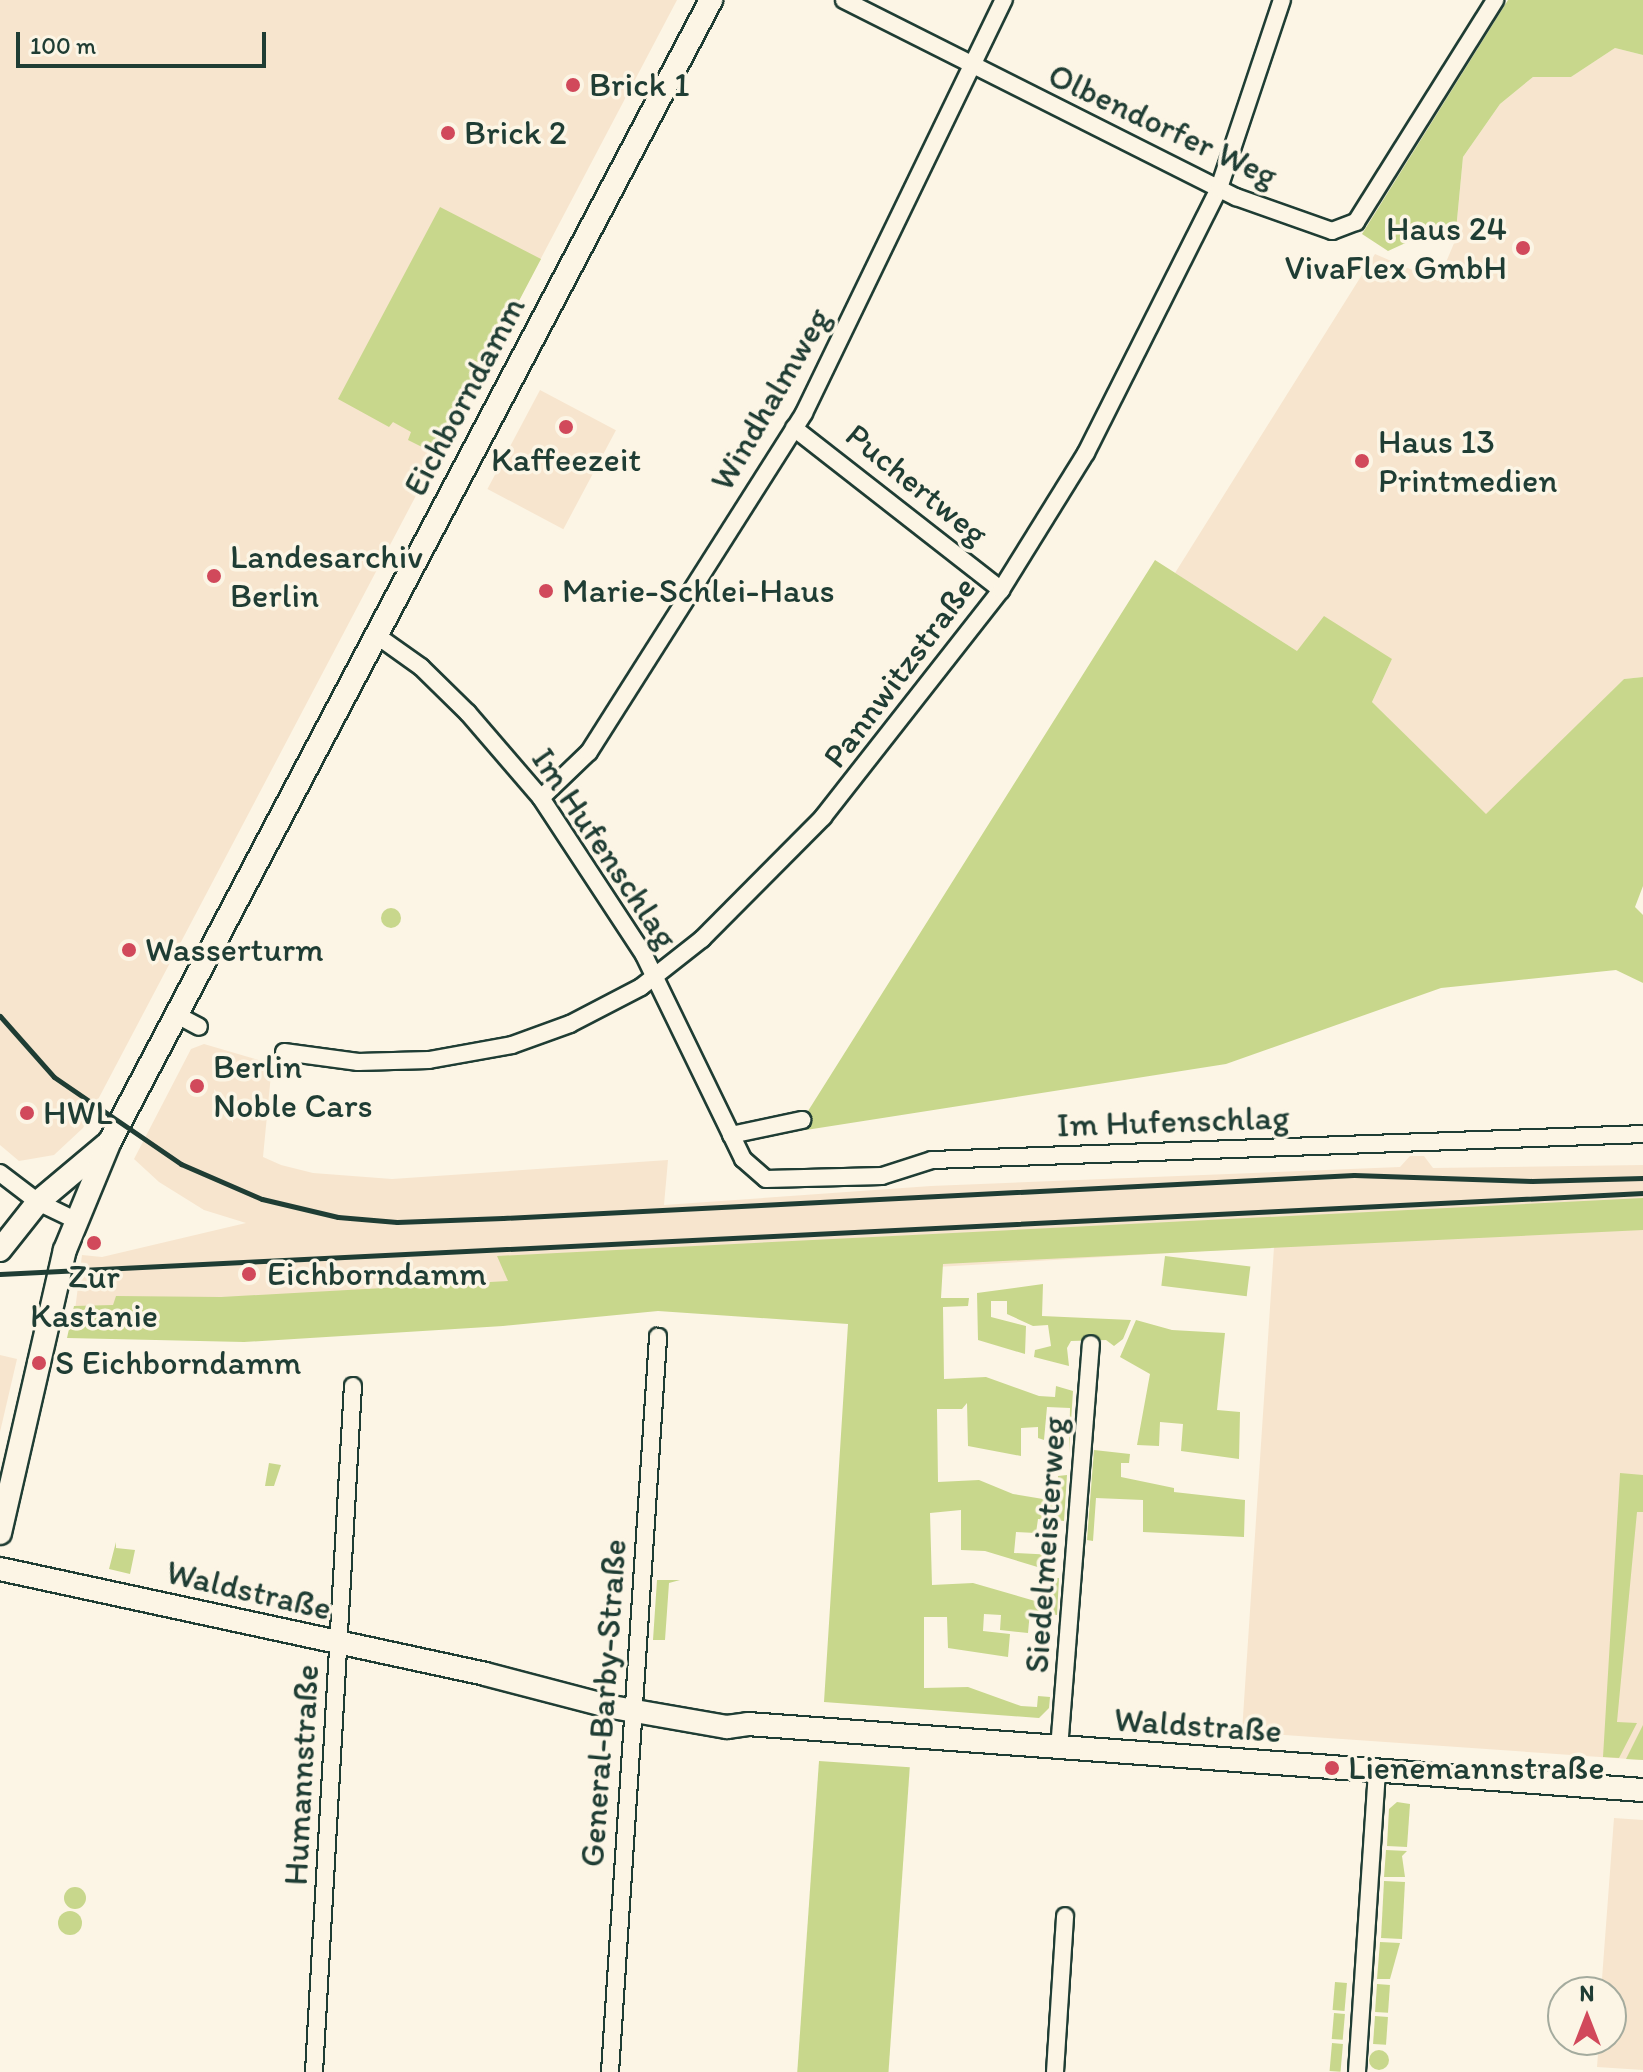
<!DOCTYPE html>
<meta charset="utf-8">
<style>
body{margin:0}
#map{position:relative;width:1643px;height:2072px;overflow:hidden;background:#fcf5e5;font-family:Itim,sans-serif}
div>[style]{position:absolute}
.built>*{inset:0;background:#f7e5ce;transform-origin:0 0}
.green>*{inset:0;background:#c8d78c;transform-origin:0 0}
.round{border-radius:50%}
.roads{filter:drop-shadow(2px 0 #1f3d34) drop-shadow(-2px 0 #1f3d34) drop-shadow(0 2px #1f3d34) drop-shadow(0 -2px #1f3d34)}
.street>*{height:16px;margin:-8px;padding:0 8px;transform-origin:8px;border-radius:8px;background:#fcf5e5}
.secondary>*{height:22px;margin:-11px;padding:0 11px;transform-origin:11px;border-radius:11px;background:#fcf5e5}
.rail>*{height:5px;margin:-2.5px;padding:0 2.5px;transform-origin:2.5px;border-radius:2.5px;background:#1f3d34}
.dots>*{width:22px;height:22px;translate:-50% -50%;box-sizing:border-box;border:4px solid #fcf5e5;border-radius:50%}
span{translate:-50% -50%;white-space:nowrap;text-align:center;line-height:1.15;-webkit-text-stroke:7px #fcf5e5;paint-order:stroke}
.poi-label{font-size:34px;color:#1f3d34}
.left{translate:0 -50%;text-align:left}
.right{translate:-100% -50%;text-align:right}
.street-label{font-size:34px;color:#1f3d34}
.north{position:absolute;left:1547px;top:1976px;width:80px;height:80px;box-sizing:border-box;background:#fcf5e5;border:2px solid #a4ab9e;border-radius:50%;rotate:0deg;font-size:22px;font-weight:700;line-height:32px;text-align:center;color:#1f3d34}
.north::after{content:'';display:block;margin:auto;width:28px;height:36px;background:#d1495b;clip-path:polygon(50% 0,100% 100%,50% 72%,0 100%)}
.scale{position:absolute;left:16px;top:32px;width:250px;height:36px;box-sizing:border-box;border:4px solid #1f3d34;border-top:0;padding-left:10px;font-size:24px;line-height:28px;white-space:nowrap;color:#1f3d34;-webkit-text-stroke:6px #fcf5e5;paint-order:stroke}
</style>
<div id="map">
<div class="built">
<div style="clip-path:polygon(0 0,677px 0,83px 1128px,54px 1155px,19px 1161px,0 1145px)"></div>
<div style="clip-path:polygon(1615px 48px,1643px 55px,1643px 677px,1624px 679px,1486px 815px,1372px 702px,1392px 659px,1297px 651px,1175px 573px,1375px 254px,1438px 281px,1455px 241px,1463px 157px,1500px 104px,1533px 77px,1571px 77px)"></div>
<div style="left:540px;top:390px;width:86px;height:112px;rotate:28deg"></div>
<div style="clip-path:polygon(204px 1044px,272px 1064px,263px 1157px,281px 1165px,313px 1173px,392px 1179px,668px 1160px,664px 1205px,931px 1186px,1400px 1167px,1410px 1156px,1424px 1156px,1433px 1168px,1643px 1165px,1643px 1760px,1242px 1732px,1274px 1247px,74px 1318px,82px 1255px,102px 1257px,246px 1223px,204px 1210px,159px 1182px,134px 1159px,191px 1049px)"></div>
<div style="clip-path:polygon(0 1355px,17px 1359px,0 1432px)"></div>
<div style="clip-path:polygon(1614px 1818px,1643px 1820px,1643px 2070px,1597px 2067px,1599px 2040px,1611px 2040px,1611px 1992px,1601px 1992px)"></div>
</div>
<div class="green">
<div style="clip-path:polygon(1508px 0,1643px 0,1643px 55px,1615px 48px,1571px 77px,1533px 77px,1500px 104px,1463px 157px,1455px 241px,1412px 240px,1388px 251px,1362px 234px)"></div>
<div style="clip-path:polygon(440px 207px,541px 259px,438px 455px,408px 440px,411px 432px,393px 422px,389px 427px,338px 399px)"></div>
<div style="clip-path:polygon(1155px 560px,1297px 651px,1324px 616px,1392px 659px,1372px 702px,1486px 814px,1624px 679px,1643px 677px,1643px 886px,1635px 907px,1643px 915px,1643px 983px,1616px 970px,1441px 988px,1226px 1064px,806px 1130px,803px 1119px)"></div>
<div class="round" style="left:381px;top:908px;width:20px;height:20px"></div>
<div style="clip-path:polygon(1643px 1198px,1643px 1230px,943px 1264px,941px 1298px,969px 1298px,968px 1306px,943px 1307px,944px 1379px,986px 1377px,1039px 1396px,1055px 1397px,1056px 1386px,1073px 1391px,1069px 1453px,1070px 1408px,1047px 1407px,1044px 1440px,1038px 1438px,1038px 1427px,1021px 1428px,1021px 1456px,968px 1446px,967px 1403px,962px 1409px,937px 1409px,938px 1482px,979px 1480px,1013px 1494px,1049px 1500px,1049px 1489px,1057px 1489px,1058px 1476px,1067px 1475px,1064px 1521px,1038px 1519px,1036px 1533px,1016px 1532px,1014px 1553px,1055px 1555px,1054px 1572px,985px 1551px,961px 1550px,961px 1510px,930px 1513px,932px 1585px,973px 1583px,1042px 1603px,1043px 1592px,1051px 1592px,1052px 1579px,1059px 1578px,1057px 1615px,1030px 1611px,1028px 1633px,1000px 1630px,1001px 1615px,984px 1614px,983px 1631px,1010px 1634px,1008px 1657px,948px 1648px,947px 1617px,924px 1617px,924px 1688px,968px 1687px,1021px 1706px,1037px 1707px,1038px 1696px,1050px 1697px,1049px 1708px,1039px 1718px,824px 1702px,848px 1324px,658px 1311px,503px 1326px,244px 1342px,67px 1338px,74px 1306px,113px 1305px,116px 1296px,221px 1297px,508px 1281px,497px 1256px)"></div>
<div style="left:1165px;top:1256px;width:86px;height:30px;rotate:7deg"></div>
<div style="clip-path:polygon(1043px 1284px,1042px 1316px,1131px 1320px,1123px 1339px,1114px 1346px,1106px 1340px,1071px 1341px,1067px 1348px,1069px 1366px,1034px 1357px,1035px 1350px,1051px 1346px,1048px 1325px,1033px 1326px,1007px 1314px,1007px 1301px,991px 1301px,991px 1317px,1026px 1326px,1025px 1354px,978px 1340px,977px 1293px)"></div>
<div style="clip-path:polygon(1136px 1320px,1172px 1330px,1225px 1333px,1217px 1410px,1240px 1412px,1239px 1459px,1181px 1451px,1183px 1424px,1160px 1422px,1159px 1446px,1137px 1445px,1150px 1374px,1120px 1357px)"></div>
<div style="clip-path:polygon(1094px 1450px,1130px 1454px,1129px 1463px,1121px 1463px,1121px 1477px,1174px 1488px,1174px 1492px,1245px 1500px,1244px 1537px,1143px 1532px,1143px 1500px,1096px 1498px,1093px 1541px,1087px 1540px)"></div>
<div style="clip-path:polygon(269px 1463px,281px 1465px,274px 1486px,265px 1486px)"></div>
<div style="clip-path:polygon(1620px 1473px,1643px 1475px,1643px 1512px,1637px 1512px,1617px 1722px,1637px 1723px,1619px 1758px,1603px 1757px)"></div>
<div style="clip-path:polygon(116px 1542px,116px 1548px,135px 1550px,130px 1574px,109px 1569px)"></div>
<div style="clip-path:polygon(657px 1580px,680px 1580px,669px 1583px,665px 1640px,653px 1640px)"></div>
<div style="clip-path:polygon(1643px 1725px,1643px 1760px,1626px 1759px)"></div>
<div style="left:819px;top:1761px;width:91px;height:312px;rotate:4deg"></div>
<div style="clip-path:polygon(1397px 1802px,1410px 1804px,1407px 1847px,1387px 1846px,1389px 1809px)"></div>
<div style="clip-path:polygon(1386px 1850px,1407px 1851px,1402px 1856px,1405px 1877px,1384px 1877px)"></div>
<div style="left:1384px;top:1881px;width:21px;height:57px;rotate:3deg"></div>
<div class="round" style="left:64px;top:1887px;width:22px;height:22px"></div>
<div class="round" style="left:58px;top:1911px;width:24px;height:24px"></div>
<div style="clip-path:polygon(1380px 1942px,1400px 1943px,1390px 1979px,1377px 1979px)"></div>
<div style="left:1335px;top:1982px;width:12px;height:28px;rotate:5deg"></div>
<div style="left:1377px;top:1984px;width:13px;height:28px;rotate:4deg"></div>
<div style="left:1334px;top:2013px;width:11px;height:26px;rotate:5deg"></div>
<div style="left:1375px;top:2016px;width:13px;height:28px;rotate:4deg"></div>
<div style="left:1332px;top:2043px;width:11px;height:28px;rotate:5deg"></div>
<div class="round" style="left:1369px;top:2050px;width:20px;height:20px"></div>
</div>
<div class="roads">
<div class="street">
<div style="left:844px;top:0;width:439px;rotate:26.7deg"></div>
<div style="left:1236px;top:197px;width:102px;rotate:19.5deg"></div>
<div style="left:1332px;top:231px;width:26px;rotate:-21deg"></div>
<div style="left:1356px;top:222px;width:262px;rotate:-57.9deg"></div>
<div style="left:794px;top:428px;width:263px;rotate:38deg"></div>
<div style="left:376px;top:635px;width:55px;rotate:35.4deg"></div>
<div style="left:421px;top:667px;width:66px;rotate:44.4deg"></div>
<div style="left:468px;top:713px;width:112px;rotate:49.3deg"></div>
<div style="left:541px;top:798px;width:188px;rotate:56.7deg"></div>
<div style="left:644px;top:955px;width:227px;rotate:64.1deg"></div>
<div style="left:743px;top:1159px;width:30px;rotate:41deg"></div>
<div style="left:766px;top:1179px;width:116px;rotate:-1.5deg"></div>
<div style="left:882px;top:1176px;width:52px;rotate:-17.7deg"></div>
<div style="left:932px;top:1160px;width:711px;rotate:-2.09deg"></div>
<div style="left:541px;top:798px;width:66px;rotate:-43.8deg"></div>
<div style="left:589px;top:752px;width:401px;rotate:-57.6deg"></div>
<div style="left:804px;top:413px;width:459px;rotate:-64.2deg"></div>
<div style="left:175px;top:1014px;width:27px;rotate:28deg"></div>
<div style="left:284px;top:1052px;width:75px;rotate:7.7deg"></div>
<div style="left:358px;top:1062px;width:71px;rotate:-1.6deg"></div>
<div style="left:429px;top:1060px;width:84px;rotate:-10.2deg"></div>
<div style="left:512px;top:1045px;width:62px;rotate:-19.9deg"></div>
<div style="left:570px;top:1024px;width:80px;rotate:-27.5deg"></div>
<div style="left:641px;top:987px;width:78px;rotate:-38.2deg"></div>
<div style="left:702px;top:939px;width:172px;rotate:-45.2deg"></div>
<div style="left:823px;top:817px;width:288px;rotate:-51.9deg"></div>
<div style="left:1001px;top:590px;width:161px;rotate:-58.2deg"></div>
<div style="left:1086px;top:453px;width:297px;rotate:-63.3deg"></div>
<div style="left:1219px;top:188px;width:198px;rotate:-71.5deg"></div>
<div style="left:731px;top:1135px;width:73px;rotate:-11.9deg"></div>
<div style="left:0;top:1173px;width:48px;rotate:37.3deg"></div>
<div style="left:38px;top:1202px;width:41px;rotate:25.9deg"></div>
<div style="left:1059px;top:1749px;width:406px;rotate:-85.5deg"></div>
<div style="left:314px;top:2072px;width:687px;rotate:-86.75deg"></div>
<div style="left:610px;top:2072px;width:737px;rotate:-86.26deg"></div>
<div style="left:1055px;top:2072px;width:156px;rotate:-86.3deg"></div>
<div style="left:1357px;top:2072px;width:301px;rotate:-86.2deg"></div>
</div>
<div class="secondary">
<div style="left:0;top:1250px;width:61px;rotate:-51.6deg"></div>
<div style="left:38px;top:1202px;width:89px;rotate:-40deg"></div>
<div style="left:0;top:1533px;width:290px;rotate:-77.1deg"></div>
<div style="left:65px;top:1250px;width:118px;rotate:-67.6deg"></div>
<div style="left:110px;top:1141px;width:1290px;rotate:-62.22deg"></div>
<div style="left:0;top:1569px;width:496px;rotate:12.2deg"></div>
<div style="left:485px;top:1674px;width:131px;rotate:14.6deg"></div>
<div style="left:612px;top:1707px;width:117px;rotate:9.9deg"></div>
<div style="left:727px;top:1727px;width:21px;rotate:-8deg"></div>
<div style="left:748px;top:1724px;width:897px;rotate:4.22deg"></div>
</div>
</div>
<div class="rail">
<div style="left:0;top:1016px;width:81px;rotate:48.5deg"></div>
<div style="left:54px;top:1077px;width:154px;rotate:34.4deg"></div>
<div style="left:181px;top:1164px;width:88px;rotate:23.4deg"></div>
<div style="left:262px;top:1199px;width:78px;rotate:13.3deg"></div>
<div style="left:338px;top:1217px;width:59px;rotate:4.8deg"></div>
<div style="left:397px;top:1222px;width:106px;rotate:-2.2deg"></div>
<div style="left:503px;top:1218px;width:852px;rotate:-2.89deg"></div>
<div style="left:1354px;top:1175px;width:178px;rotate:1.9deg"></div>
<div style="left:1532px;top:1181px;width:111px;rotate:-1.5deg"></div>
<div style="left:0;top:1274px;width:1645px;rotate:-2.82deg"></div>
</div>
<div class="dots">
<div style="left:573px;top:85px;background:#d1495b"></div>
<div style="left:448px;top:133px;background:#d1495b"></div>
<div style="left:1523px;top:248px;background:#d1495b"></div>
<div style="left:566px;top:427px;background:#d1495b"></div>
<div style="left:1362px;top:461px;background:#d1495b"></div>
<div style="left:214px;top:576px;background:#d1495b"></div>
<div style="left:546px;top:591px;background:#d1495b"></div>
<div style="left:129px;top:950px;background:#d1495b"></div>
<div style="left:197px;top:1086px;background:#d1495b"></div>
<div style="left:27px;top:1113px;background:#d1495b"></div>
<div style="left:94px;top:1243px;background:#d1495b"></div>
<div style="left:249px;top:1274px;background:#d1495b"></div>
<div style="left:39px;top:1363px;background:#d1495b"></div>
<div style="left:1332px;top:1768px;background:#d1495b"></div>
</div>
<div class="poi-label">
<span class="left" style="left:589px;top:85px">Brick 1</span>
<span class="left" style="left:464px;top:133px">Brick 2</span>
<span class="right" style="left:1507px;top:248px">Haus 24<br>VivaFlex GmbH</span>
<span class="left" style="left:1378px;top:461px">Haus 13<br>Printmedien</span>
<span style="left:566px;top:460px">Kaffeezeit</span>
<span class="left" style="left:230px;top:576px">Landesarchiv<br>Berlin</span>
<span class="left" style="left:562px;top:591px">Marie-Schlei-Haus</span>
<span class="left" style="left:145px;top:950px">Wasserturm</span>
<span class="left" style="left:213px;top:1086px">Berlin<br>Noble Cars</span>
<span class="left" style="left:43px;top:1113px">HWL</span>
<span class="left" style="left:267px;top:1274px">Eichborndamm</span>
<span style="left:94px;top:1296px">Zur<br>Kastanie</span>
<span class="left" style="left:55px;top:1363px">S Eichborndamm</span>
<span class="left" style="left:1348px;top:1768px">Lienemannstraße</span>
</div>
<div class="street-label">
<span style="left:1163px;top:125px;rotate:25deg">Olbendorfer Weg</span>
<span style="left:464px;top:396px;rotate:-62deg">Eichborndamm</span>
<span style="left:770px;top:399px;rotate:-60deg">Windhalmweg</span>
<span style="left:917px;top:484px;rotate:39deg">Puchertweg</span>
<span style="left:899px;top:672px;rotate:-53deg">Pannwitzstraße</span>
<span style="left:605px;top:848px;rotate:56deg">Im Hufenschlag</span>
<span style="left:1173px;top:1121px;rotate:-2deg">Im Hufenschlag</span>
<span style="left:1045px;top:1545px;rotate:-86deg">Siedelmeisterweg</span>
<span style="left:249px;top:1590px;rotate:13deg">Waldstraße</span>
<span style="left:603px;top:1703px;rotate:-86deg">General-Barby-Straße</span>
<span style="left:1198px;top:1725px;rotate:4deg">Waldstraße</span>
<span style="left:301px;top:1775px;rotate:-87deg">Humannstraße</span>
</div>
<div class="north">N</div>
<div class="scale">100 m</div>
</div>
